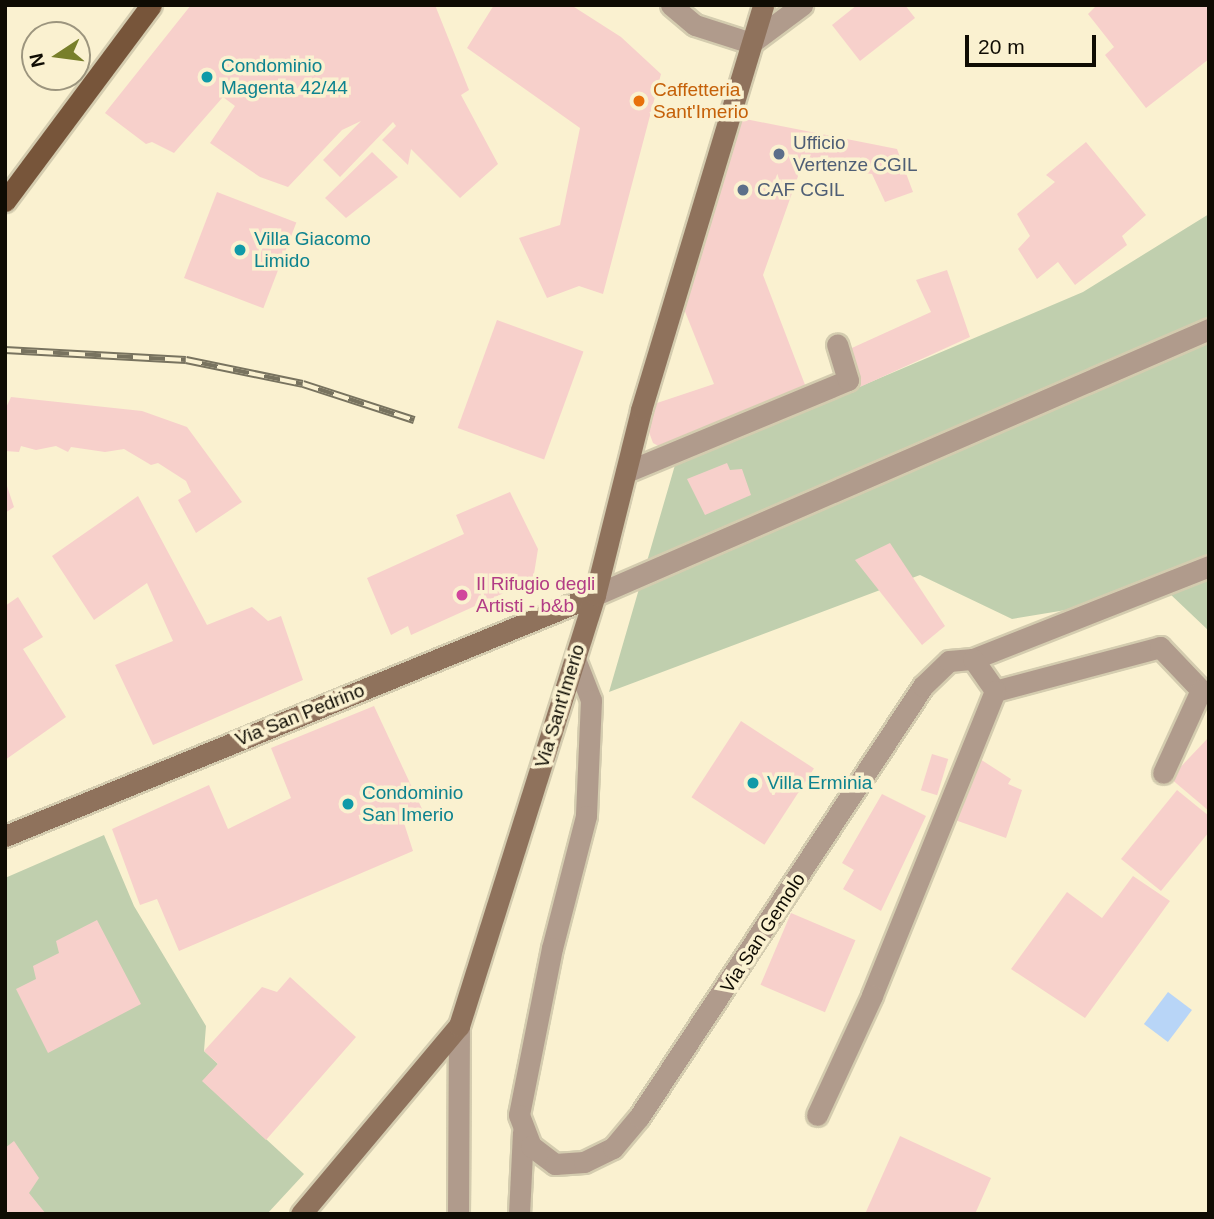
<!DOCTYPE html>
<style>
body{margin:0}
#map{position:relative;width:1214px;height:1219px;overflow:hidden;background:#faf1d0;font-family:Arial,sans-serif}
div>[style]{position:absolute}
.green>*{inset:0;background:#c0cfae}
.water>*{inset:0;background:#b8d5f7;transform-origin:0 0}
.building>*{inset:0;background:#f7d0cb;transform-origin:0 0}
.roads{filter:drop-shadow(2px 0 #d4ccaf) drop-shadow(-2px 0 #d4ccaf) drop-shadow(0 2px #d4ccaf) drop-shadow(0 -2px #d4ccaf)}
.lane>*{height:21px;margin:-10.5px;padding:0 10.5px;transform-origin:10.5px;border-radius:10.5px;background:#b09b8c}
.street>*{height:21px;margin:-10.5px;padding:0 10.5px;transform-origin:10.5px;border-radius:10.5px;background:#b09b8c}
.secondary>*{height:21px;margin:-10.5px;padding:0 10.5px;transform-origin:10.5px;border-radius:10.5px;background:#8f725c}
.primary>*{height:21px;margin:-10.5px;padding:0 10.5px;transform-origin:10.5px;border-radius:10.5px;background:#77553a}
.rail>*{height:8px;margin-top:-4px;transform-origin:0;background:repeating-linear-gradient(90deg,#faf1d0 0 16px,#78735f 0 32px);box-sizing:border-box;border-block:2px solid #78735f}
.dots>*{width:19px;height:19px;translate:-50% -50%;box-sizing:border-box;border:4px solid #faf1d0;border-radius:50%}
span{translate:-50% -50%;white-space:nowrap;text-align:center;line-height:1.15;-webkit-text-stroke:7px #faf1d0;paint-order:stroke}
.culture-label{font-size:19px;color:#0d838f}
.left{translate:0 -50%;text-align:left}
.food-label{font-size:19px;color:#c56008}
.service-label{font-size:19px;color:#4e5e75}
.hotel-label{font-size:19px;color:#b23c85}
.street-label{font-size:19px;color:#0f0c03}
.frame{position:absolute;inset:0;border:7px solid #0f0c03;pointer-events:none}
.north{position:absolute;left:21px;top:21px;width:70px;height:70px;box-sizing:border-box;background:#faf1d0;border:2px solid #9c957e;border-radius:50%;rotate:257deg;font-size:19px;font-weight:700;line-height:28px;text-align:center;color:#0f0c03}
.north::after{content:'';display:block;margin:auto;width:24px;height:32px;background:#787f2a;clip-path:polygon(50% 0,100% 100%,50% 72%,0 100%)}
.scale{position:absolute;left:965px;top:35px;width:131px;height:32px;box-sizing:border-box;border:4px solid #0f0c03;border-top:0;padding-left:9px;font-size:21px;line-height:24px;white-space:nowrap;color:#0f0c03;-webkit-text-stroke:5px #faf1d0;paint-order:stroke}
</style>
<div id="map">
<div class="green">
<div style="clip-path:polygon(1209px 214px,1209px 631px,1169px 593px,1012px 619px,920px 575px,609px 692px,675px 465px,1083px 292px)"></div>
<div style="clip-path:polygon(104px 835px,134px 906px,206px 1026px,204px 1051px,218px 1064px,203px 1081px,304px 1174px,267px 1214px,5px 1214px,5px 878px)"></div>
</div>
<div class="water">
<div style="left:1168px;top:992px;width:30px;height:40px;rotate:37deg"></div>
</div>
<div class="building">
<div style="clip-path:polygon(191px 5px,435px 5px,469px 90px,461px 95px,498px 164px,460px 198px,411px 149px,408px 165px,382px 140px,396px 126px,393px 122px,340px 177px,323px 160px,361px 121px,342px 130px,288px 187px,260px 177px,210px 143px,235px 106px,223px 97px,174px 153px,152px 142px,146px 144px,105px 113px)"></div>
<div style="clip-path:polygon(494px 5px,571px 5px,621px 37px,661px 74px,603px 294px,579px 286px,547px 298px,519px 238px,560px 225px,580px 128px,467px 48px)"></div>
<div style="clip-path:polygon(857px 5px,905px 5px,915px 18px,860px 61px,832px 25px)"></div>
<div style="clip-path:polygon(1097px 5px,1209px 5px,1209px 59px,1146px 108px,1105px 55px,1114px 47px,1088px 14px)"></div>
<div style="clip-path:polygon(740px 118px,897px 149px,913px 192px,885px 202px,872px 174px,802px 165px,763px 275px,807px 390px,664px 449px,653px 443px,643px 416px,648px 406px,714px 384px,684px 309px)"></div>
<div style="clip-path:polygon(1086px 142px,1146px 215px,1122px 236px,1127px 245px,1075px 285px,1058px 262px,1037px 279px,1018px 249px,1030px 236px,1017px 214px,1055px 182px,1046px 175px)"></div>
<div style="clip-path:polygon(372px 152px,398px 177px,346px 218px,325px 198px)"></div>
<div style="left:217px;top:192px;width:85px;height:92px;rotate:21deg"></div>
<div style="clip-path:polygon(947px 270px,970px 337px,860px 387px,843px 352px,931px 312px,916px 280px)"></div>
<div style="left:497px;top:320px;width:92px;height:115px;rotate:20deg"></div>
<div style="clip-path:polygon(11px 397px,142px 411px,187px 427px,242px 502px,196px 533px,178px 500px,191px 492px,186px 481px,158px 463px,151px 465px,124px 449px,105px 452px,71px 447px,68px 452px,56px 446px,36px 450px,21px 446px,19px 452px,5px 451px,5px 410px)"></div>
<div style="clip-path:polygon(727px 463px,730px 470px,742px 469px,751px 495px,705px 515px,687px 479px)"></div>
<div style="clip-path:polygon(5px 480px,14px 507px,5px 513px)"></div>
<div style="clip-path:polygon(510px 492px,538px 549px,533px 580px,411px 635px,408px 626px,391px 635px,367px 578px,464px 534px,456px 515px)"></div>
<div style="clip-path:polygon(138px 496px,207px 625px,252px 607px,268px 621px,281px 616px,303px 680px,153px 745px,115px 665px,173px 641px,147px 583px,94px 620px,52px 556px)"></div>
<div style="clip-path:polygon(890px 543px,945px 626px,922px 645px,855px 560px)"></div>
<div style="clip-path:polygon(18px 597px,43px 637px,23px 649px,66px 717px,5px 760px,5px 606px)"></div>
<div style="clip-path:polygon(374px 706px,423px 811px,404px 823px,413px 851px,179px 951px,157px 899px,140px 905px,112px 829px,209px 785px,228px 829px,291px 798px,271px 748px)"></div>
<div style="left:741px;top:721px;width:87px;height:91px;rotate:33deg"></div>
<div style="clip-path:polygon(1209px 737px,1209px 811px,1170px 778px)"></div>
<div style="left:932px;top:754px;width:17px;height:38px;rotate:17deg"></div>
<div style="clip-path:polygon(980px 759px,1011px 779px,1008px 784px,1022px 790px,1006px 838px,955px 820px)"></div>
<div style="clip-path:polygon(1177px 790px,1209px 816px,1209px 832px,1161px 891px,1121px 859px)"></div>
<div style="clip-path:polygon(882px 794px,926px 816px,881px 911px,843px 889px,854px 870px,842px 863px)"></div>
<div style="clip-path:polygon(1133px 876px,1170px 901px,1085px 1018px,1011px 969px,1067px 892px,1102px 918px)"></div>
<div style="left:791px;top:913px;width:70px;height:78px;rotate:23deg"></div>
<div style="clip-path:polygon(97px 920px,141px 1004px,48px 1053px,16px 989px,36px 979px,33px 966px,59px 953px,56px 941px)"></div>
<div style="clip-path:polygon(290px 977px,356px 1037px,266px 1140px,202px 1081px,218px 1064px,204px 1051px,262px 987px,277px 992px)"></div>
<div style="clip-path:polygon(900px 1136px,991px 1178px,975px 1214px,865px 1214px)"></div>
<div style="clip-path:polygon(14px 1141px,39px 1178px,29px 1193px,46px 1214px,5px 1214px,5px 1148px)"></div>
</div>
<div class="roads">
<div class="lane">
<div style="left:626px;top:472px;width:240px;rotate:-22.5deg"></div>
<div style="left:848px;top:380px;width:37px;rotate:-107deg"></div>
<div style="left:595px;top:595px;width:669px;rotate:-23.42deg"></div>
<div style="left:973px;top:659px;width:254px;rotate:-21.5deg"></div>
<div style="left:995px;top:691px;width:171px;rotate:-14.9deg"></div>
<div style="left:1160px;top:647px;width:59px;rotate:46.4deg"></div>
<div style="left:1201px;top:690px;width:91px;rotate:114.6deg"></div>
<div style="left:519px;top:1214px;width:82px;rotate:-87.2deg"></div>
</div>
<div class="street">
<div style="left:671px;top:5px;width:31px;rotate:40deg"></div>
<div style="left:695px;top:25px;width:59px;rotate:17.8deg"></div>
<div style="left:751px;top:43px;width:64px;rotate:-36.7deg"></div>
<div style="left:575px;top:659px;width:44px;rotate:68.7deg"></div>
<div style="left:591px;top:700px;width:116px;rotate:92.5deg"></div>
<div style="left:586px;top:816px;width:136px;rotate:104.4deg"></div>
<div style="left:552px;top:948px;width:170px;rotate:101.2deg"></div>
<div style="left:519px;top:1115px;width:33px;rotate:69deg"></div>
<div style="left:531px;top:1146px;width:30px;rotate:37deg"></div>
<div style="left:555px;top:1164px;width:29px;rotate:-4deg"></div>
<div style="left:584px;top:1162px;width:32px;rotate:-26deg"></div>
<div style="left:613px;top:1148px;width:40px;rotate:-50deg"></div>
<div style="left:639px;top:1117px;width:516px;rotate:-56.62deg"></div>
<div style="left:923px;top:686px;width:36px;rotate:-44deg"></div>
<div style="left:949px;top:661px;width:24px;rotate:-5deg"></div>
<div style="left:973px;top:659px;width:39px;rotate:55deg"></div>
<div style="left:995px;top:691px;width:329px;rotate:112deg"></div>
<div style="left:872px;top:996px;width:131px;rotate:114.8deg"></div>
<div style="left:458px;top:1214px;width:188px;rotate:-89.7deg"></div>
</div>
<div class="secondary">
<div style="left:5px;top:836px;width:637px;rotate:-22.22deg"></div>
<div style="left:301px;top:1214px;width:246px;rotate:-50deg"></div>
<div style="left:459px;top:1026px;width:452px;rotate:-72.5deg"></div>
<div style="left:595px;top:595px;width:191px;rotate:-76deg"></div>
<div style="left:641px;top:410px;width:423px;rotate:-73.2deg"></div>
</div>
<div class="primary">
<div style="left:5px;top:201px;width:244px;rotate:-53.3deg"></div>
</div>
</div>
<div class="rail">
<div style="left:5px;top:350px;width:181px;rotate:3.2deg"></div>
<div style="left:186px;top:360px;width:119px;rotate:11.6deg"></div>
<div style="left:303px;top:384px;width:117px;rotate:18deg"></div>
</div>
<div class="dots">
<div style="left:207px;top:77px;background:#0f9aa8"></div>
<div style="left:639px;top:101px;background:#e8710a"></div>
<div style="left:779px;top:154px;background:#5c6f8a"></div>
<div style="left:743px;top:190px;background:#5c6f8a"></div>
<div style="left:240px;top:250px;background:#0f9aa8"></div>
<div style="left:462px;top:595px;background:#d1479c"></div>
<div style="left:753px;top:783px;background:#0f9aa8"></div>
<div style="left:348px;top:804px;background:#0f9aa8"></div>
</div>
<div class="culture-label">
<span class="left" style="left:221px;top:77px">Condominio<br>Magenta 42/44</span>
<span class="left" style="left:254px;top:250px">Villa Giacomo<br>Limido</span>
<span class="left" style="left:767px;top:783px">Villa Erminia</span>
<span class="left" style="left:362px;top:804px">Condominio<br>San Imerio</span>
</div>
<div class="food-label">
<span class="left" style="left:653px;top:101px">Caffetteria<br>Sant'Imerio</span>
</div>
<div class="service-label">
<span class="left" style="left:793px;top:154px">Ufficio<br>Vertenze CGIL</span>
<span class="left" style="left:757px;top:190px">CAF CGIL</span>
</div>
<div class="hotel-label">
<span class="left" style="left:476px;top:595px">Il Rifugio degli<br>Artisti - b&amp;b</span>
</div>
<div class="street-label">
<span style="left:560px;top:706px;rotate:-73deg">Via Sant'Imerio</span>
<span style="left:300px;top:715px;rotate:-22deg">Via San Pedrino</span>
<span style="left:763px;top:933px;rotate:-57deg">Via San Gemolo</span>
</div>
<div class="frame"></div>
<div class="north">N</div>
<div class="scale">20 m</div>
</div>
